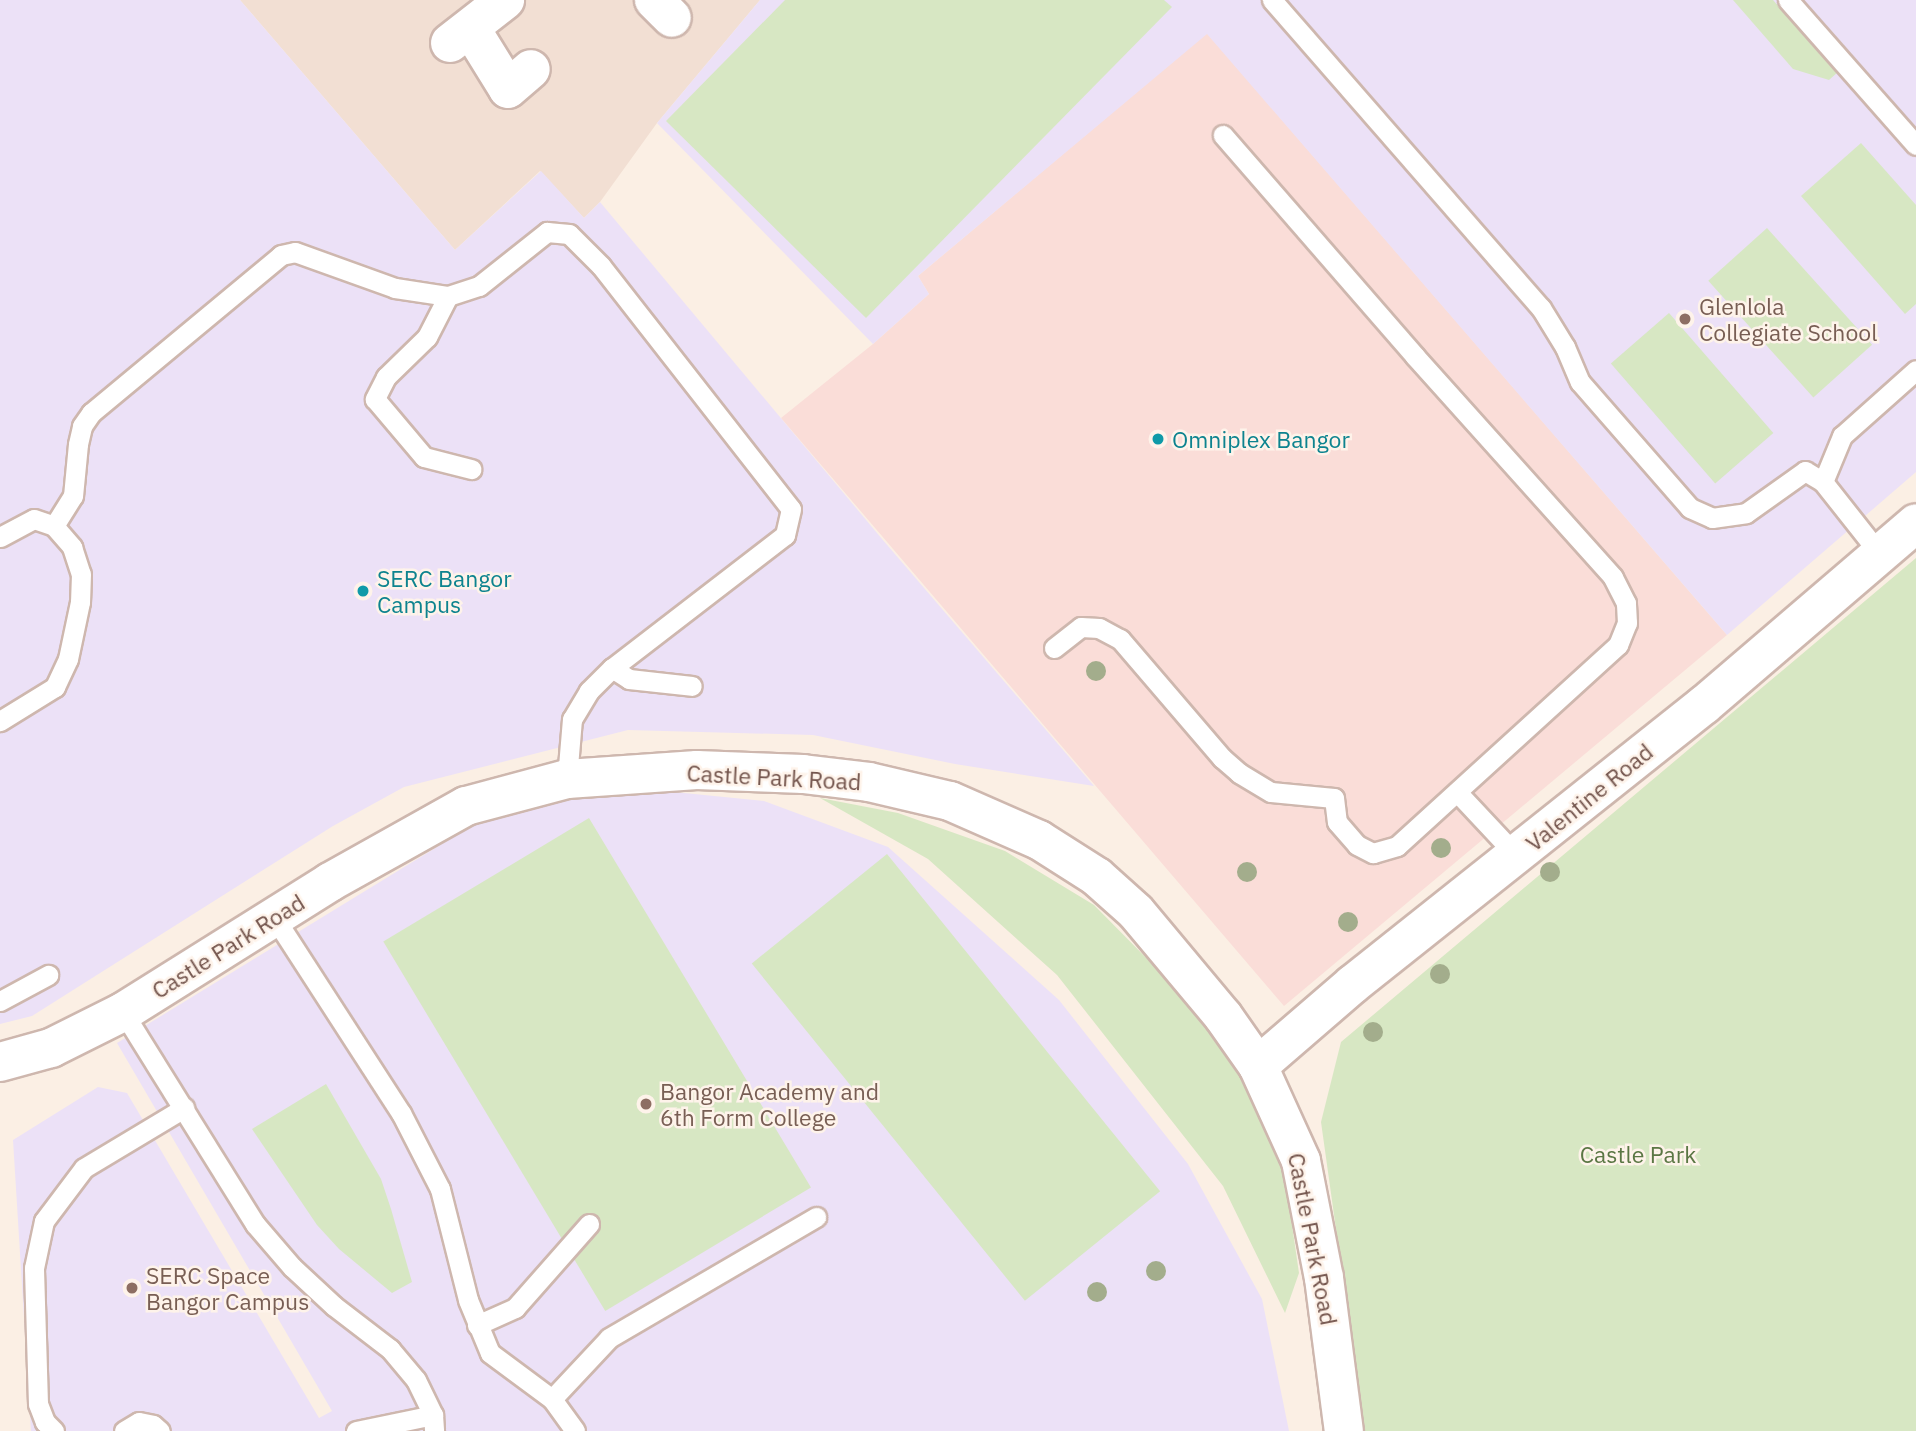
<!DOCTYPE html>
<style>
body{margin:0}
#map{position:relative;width:1916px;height:1431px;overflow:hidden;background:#fbefe4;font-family:"IBM Plex Sans",sans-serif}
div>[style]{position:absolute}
.residential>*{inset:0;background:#f2dfd3}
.commercial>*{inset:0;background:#faddd8}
.education>*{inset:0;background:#ece1f7}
.green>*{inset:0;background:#d7e7c3;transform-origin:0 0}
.roads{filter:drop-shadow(2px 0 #ceb7ae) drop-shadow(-2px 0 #ceb7ae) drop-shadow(0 2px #ceb7ae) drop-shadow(0 -2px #ceb7ae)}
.service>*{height:19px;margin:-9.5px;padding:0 9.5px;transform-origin:9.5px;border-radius:9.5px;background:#fff}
.minor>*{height:38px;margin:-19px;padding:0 19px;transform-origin:19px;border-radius:19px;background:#fff}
.trees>*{width:20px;height:20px;margin:-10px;border-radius:50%;background:#a3ad8c}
.dots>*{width:19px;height:19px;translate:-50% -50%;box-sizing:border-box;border:4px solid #fef3ea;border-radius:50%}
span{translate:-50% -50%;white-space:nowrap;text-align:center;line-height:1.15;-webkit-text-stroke:5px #fef3ea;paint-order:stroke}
.education-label{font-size:23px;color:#785e54}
.left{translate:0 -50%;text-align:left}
.culture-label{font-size:23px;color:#0d838f}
.street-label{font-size:23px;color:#72534b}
.park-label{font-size:23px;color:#5b7744}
</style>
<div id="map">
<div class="residential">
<div style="clip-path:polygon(240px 0,760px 0,657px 123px,600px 202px,584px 218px,540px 171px,455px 250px)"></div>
</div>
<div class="commercial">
<div style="clip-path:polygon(1207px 33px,1727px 635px,1284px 1006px,781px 418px,873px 344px,929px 294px,918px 276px)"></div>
</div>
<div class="education">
<div style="clip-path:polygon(0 0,240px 0,455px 250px,541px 171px,584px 218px,600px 202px,882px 539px,1094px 786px,955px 764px,813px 735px,628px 730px,404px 787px,333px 826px,32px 1016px,0 1024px)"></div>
<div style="clip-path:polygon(760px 0,1916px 0,1916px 472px,1727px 635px,1207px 34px,918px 276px,929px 294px,873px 344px,657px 123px)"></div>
<div style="clip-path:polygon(624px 787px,764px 801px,888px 847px,1059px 1000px,1188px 1164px,1262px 1299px,1289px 1431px,31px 1431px,13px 1140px,98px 1087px,127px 1093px,319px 1418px,332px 1411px,117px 1043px,486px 817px)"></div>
</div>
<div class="green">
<div style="clip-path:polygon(785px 0,1164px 0,1172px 7px,866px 318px,666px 121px)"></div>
<div style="clip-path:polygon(1733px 0,1773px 0,1838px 72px,1829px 80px,1793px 69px)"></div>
<div style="clip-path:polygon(1861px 143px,1916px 205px,1916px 304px,1905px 314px,1801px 196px)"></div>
<div style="left:1767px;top:228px;width:157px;height:79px;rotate:48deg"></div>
<div style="left:1669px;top:313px;width:159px;height:77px;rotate:49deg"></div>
<div style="clip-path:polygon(1916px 558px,1916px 1431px,1358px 1431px,1358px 1386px,1321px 1122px,1341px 1042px)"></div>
<div style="clip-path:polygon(820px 798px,898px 813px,1005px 851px,1094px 905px,1170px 982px,1237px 1068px,1285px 1177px,1299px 1273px,1285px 1313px,1223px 1186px,1057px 975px,928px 859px)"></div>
<div style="left:589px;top:818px;width:431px;height:240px;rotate:59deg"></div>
<div style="left:887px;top:854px;width:434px;height:174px;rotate:51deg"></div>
<div style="clip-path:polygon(326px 1084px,381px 1179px,391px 1209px,412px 1282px,392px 1293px,339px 1249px,317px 1225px,252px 1129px)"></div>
</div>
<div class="roads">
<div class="service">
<div style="left:1272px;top:0;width:409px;rotate:48.9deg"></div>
<div style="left:1541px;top:308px;width:46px;rotate:58.4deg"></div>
<div style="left:1565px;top:347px;width:38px;rotate:67deg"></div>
<div style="left:1580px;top:382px;width:167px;rotate:48.9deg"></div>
<div style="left:1690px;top:508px;width:24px;rotate:24deg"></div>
<div style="left:1712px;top:518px;width:34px;rotate:-8deg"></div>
<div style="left:1746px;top:513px;width:72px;rotate:-35.4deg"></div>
<div style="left:1805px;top:471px;width:21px;rotate:31deg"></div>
<div style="left:1823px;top:482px;width:90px;rotate:51.7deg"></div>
<div style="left:1788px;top:0;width:193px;rotate:48.6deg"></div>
<div style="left:448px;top:296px;width:46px;rotate:117.1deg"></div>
<div style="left:427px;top:337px;width:57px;rotate:135.7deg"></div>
<div style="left:386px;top:377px;width:25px;rotate:117deg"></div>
<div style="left:375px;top:399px;width:76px;rotate:49.8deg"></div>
<div style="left:424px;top:457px;width:49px;rotate:14.3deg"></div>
<div style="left:1823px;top:482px;width:50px;rotate:-67.6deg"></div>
<div style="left:1842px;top:436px;width:99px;rotate:-41.7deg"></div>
<div style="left:54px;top:526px;width:36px;rotate:-58deg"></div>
<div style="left:73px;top:496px;width:52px;rotate:-84.5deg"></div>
<div style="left:78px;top:444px;width:18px;rotate:-77deg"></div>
<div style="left:82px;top:426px;width:16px;rotate:-55deg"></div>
<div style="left:91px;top:413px;width:247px;rotate:-39.7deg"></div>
<div style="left:281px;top:255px;width:14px;rotate:-12deg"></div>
<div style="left:295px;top:252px;width:106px;rotate:19.8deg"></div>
<div style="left:395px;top:288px;width:54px;rotate:8.6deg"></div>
<div style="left:448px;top:296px;width:33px;rotate:-18deg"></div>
<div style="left:479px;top:286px;width:87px;rotate:-38.5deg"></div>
<div style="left:547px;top:232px;width:22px;rotate:5deg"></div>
<div style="left:569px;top:234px;width:45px;rotate:45deg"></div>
<div style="left:601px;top:266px;width:308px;rotate:52deg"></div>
<div style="left:791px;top:509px;width:27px;rotate:103deg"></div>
<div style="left:785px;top:535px;width:218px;rotate:142.4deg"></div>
<div style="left:612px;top:668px;width:33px;rotate:135deg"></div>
<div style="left:589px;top:691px;width:33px;rotate:121deg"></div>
<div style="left:572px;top:719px;width:60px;rotate:94.8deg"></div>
<div style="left:0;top:537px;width:38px;rotate:-28deg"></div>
<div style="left:34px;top:519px;width:21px;rotate:19deg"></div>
<div style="left:54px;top:526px;width:28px;rotate:49deg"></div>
<div style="left:72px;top:547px;width:28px;rotate:72deg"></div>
<div style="left:81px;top:574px;width:28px;rotate:92deg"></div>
<div style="left:80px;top:602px;width:58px;rotate:101.9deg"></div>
<div style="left:68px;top:659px;width:31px;rotate:115deg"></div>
<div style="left:55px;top:687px;width:65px;rotate:148.3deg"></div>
<div style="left:1054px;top:648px;width:34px;rotate:-38deg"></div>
<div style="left:1081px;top:627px;width:18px;rotate:3deg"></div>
<div style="left:1099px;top:628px;width:24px;rotate:28deg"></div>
<div style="left:1120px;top:639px;width:157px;rotate:49.4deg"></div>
<div style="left:1222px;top:758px;width:23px;rotate:41deg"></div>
<div style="left:1239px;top:773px;width:37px;rotate:31deg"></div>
<div style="left:1271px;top:792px;width:63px;rotate:5.4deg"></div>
<div style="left:1334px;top:798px;width:24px;rotate:83deg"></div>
<div style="left:1337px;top:822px;width:30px;rotate:49deg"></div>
<div style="left:1357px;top:845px;width:18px;rotate:27deg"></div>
<div style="left:1373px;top:853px;width:25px;rotate:-16deg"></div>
<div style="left:1397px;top:846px;width:299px;rotate:-42.3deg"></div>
<div style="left:1618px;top:645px;width:24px;rotate:-68deg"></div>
<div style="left:1627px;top:623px;width:20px;rotate:-93deg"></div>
<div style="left:1626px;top:603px;width:29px;rotate:-117deg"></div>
<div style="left:1613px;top:577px;width:297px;rotate:-131.9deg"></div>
<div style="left:1415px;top:356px;width:293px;rotate:-131deg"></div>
<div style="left:612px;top:668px;width:20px;rotate:33deg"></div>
<div style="left:629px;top:679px;width:63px;rotate:6.3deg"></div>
<div style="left:1457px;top:792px;width:86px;rotate:46.9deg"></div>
<div style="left:274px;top:917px;width:234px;rotate:57.1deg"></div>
<div style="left:401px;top:1113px;width:85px;rotate:62.8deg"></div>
<div style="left:440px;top:1189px;width:114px;rotate:75.8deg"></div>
<div style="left:468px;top:1300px;width:57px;rotate:67.5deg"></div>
<div style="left:490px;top:1353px;width:77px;rotate:36.6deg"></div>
<div style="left:552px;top:1399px;width:39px;rotate:54deg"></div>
<div style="left:0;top:1001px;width:55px;rotate:-28.4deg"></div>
<div style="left:123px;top:1012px;width:250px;rotate:58.1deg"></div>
<div style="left:255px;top:1224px;width:57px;rotate:49.3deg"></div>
<div style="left:292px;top:1267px;width:57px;rotate:42.9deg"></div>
<div style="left:334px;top:1306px;width:71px;rotate:37.5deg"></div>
<div style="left:390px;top:1349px;width:40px;rotate:50deg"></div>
<div style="left:416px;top:1380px;width:39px;rotate:64deg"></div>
<div style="left:433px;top:1415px;width:16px;rotate:86deg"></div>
<div style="left:477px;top:1325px;width:42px;rotate:-24.1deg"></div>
<div style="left:515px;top:1308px;width:112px;rotate:-48.6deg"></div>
<div style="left:552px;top:1399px;width:83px;rotate:-46.9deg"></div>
<div style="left:609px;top:1338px;width:240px;rotate:-30.3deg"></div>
<div style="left:54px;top:1431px;width:13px;rotate:-135deg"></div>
<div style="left:45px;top:1422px;width:19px;rotate:-111deg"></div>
<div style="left:38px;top:1404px;width:136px;rotate:-91.7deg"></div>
<div style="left:34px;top:1268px;width:48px;rotate:-78deg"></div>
<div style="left:44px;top:1221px;width:66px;rotate:-53deg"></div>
<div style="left:84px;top:1168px;width:117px;rotate:-31deg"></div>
<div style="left:124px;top:1431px;width:17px;rotate:-31deg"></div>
<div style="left:139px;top:1422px;width:14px;rotate:12deg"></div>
<div style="left:153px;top:1425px;width:9px;rotate:41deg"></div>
<div style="left:356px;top:1431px;width:79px;rotate:-11.7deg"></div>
</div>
<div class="minor">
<div style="left:654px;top:0;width:25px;rotate:45deg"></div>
<div style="left:471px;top:29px;width:70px;rotate:58.3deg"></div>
<div style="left:508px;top:89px;width:30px;rotate:-41deg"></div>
<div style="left:450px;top:43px;width:70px;rotate:-38deg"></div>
<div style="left:0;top:1062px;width:53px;rotate:-15.4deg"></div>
<div style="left:51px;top:1048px;width:80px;rotate:-26.6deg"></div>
<div style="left:123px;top:1012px;width:244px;rotate:-32.1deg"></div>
<div style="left:330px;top:882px;width:156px;rotate:-29.2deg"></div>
<div style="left:466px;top:806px;width:105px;rotate:-15deg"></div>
<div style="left:567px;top:779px;width:130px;rotate:-4deg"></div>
<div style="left:697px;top:770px;width:106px;rotate:2.2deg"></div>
<div style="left:803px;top:774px;width:66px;rotate:6.9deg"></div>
<div style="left:869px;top:782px;width:83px;rotate:13.2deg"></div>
<div style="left:950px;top:801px;width:97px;rotate:23.7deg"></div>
<div style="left:1039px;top:840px;width:69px;rotate:32.5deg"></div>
<div style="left:1097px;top:877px;width:52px;rotate:41.9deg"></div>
<div style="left:1136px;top:912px;width:136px;rotate:50.1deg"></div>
<div style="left:1223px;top:1016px;width:61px;rotate:55deg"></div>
<div style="left:1258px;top:1066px;width:104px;rotate:65.6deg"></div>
<div style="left:1301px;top:1161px;width:119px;rotate:78.9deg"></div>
<div style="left:1324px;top:1278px;width:154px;rotate:82.6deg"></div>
<div style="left:1258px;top:1066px;width:125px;rotate:-40.8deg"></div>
<div style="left:1353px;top:984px;width:448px;rotate:-38.5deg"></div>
<div style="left:1704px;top:705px;width:279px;rotate:-40.6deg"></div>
</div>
</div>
<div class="trees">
<div style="left:1096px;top:671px"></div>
<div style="left:1441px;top:848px"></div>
<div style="left:1247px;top:872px"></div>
<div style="left:1550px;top:872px"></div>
<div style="left:1348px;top:922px"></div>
<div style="left:1440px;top:974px"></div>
<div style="left:1373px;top:1032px"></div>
<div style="left:1156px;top:1271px"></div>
<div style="left:1097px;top:1292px"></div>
</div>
<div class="dots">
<div style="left:1685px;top:319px;background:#8d6e63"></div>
<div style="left:1158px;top:439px;background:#0f9aa8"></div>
<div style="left:363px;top:591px;background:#0f9aa8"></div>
<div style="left:646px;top:1104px;background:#8d6e63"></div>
<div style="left:132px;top:1288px;background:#8d6e63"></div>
</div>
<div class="education-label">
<span class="left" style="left:1699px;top:319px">Glenlola<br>Collegiate School</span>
<span class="left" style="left:660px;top:1104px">Bangor Academy and<br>6th Form College</span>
<span class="left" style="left:146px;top:1288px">SERC Space<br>Bangor Campus</span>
</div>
<div class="culture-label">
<span class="left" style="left:1172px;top:439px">Omniplex Bangor</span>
<span class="left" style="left:377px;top:591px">SERC Bangor<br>Campus</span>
</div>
<div class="street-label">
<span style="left:774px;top:777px;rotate:3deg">Castle Park Road</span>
<span style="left:1589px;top:797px;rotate:-39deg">Valentine Road</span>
<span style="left:228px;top:946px;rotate:-32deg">Castle Park Road</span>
<span style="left:1313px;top:1239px;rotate:79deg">Castle Park Road</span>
</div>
<div class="park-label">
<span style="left:1638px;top:1154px">Castle Park</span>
</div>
</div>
